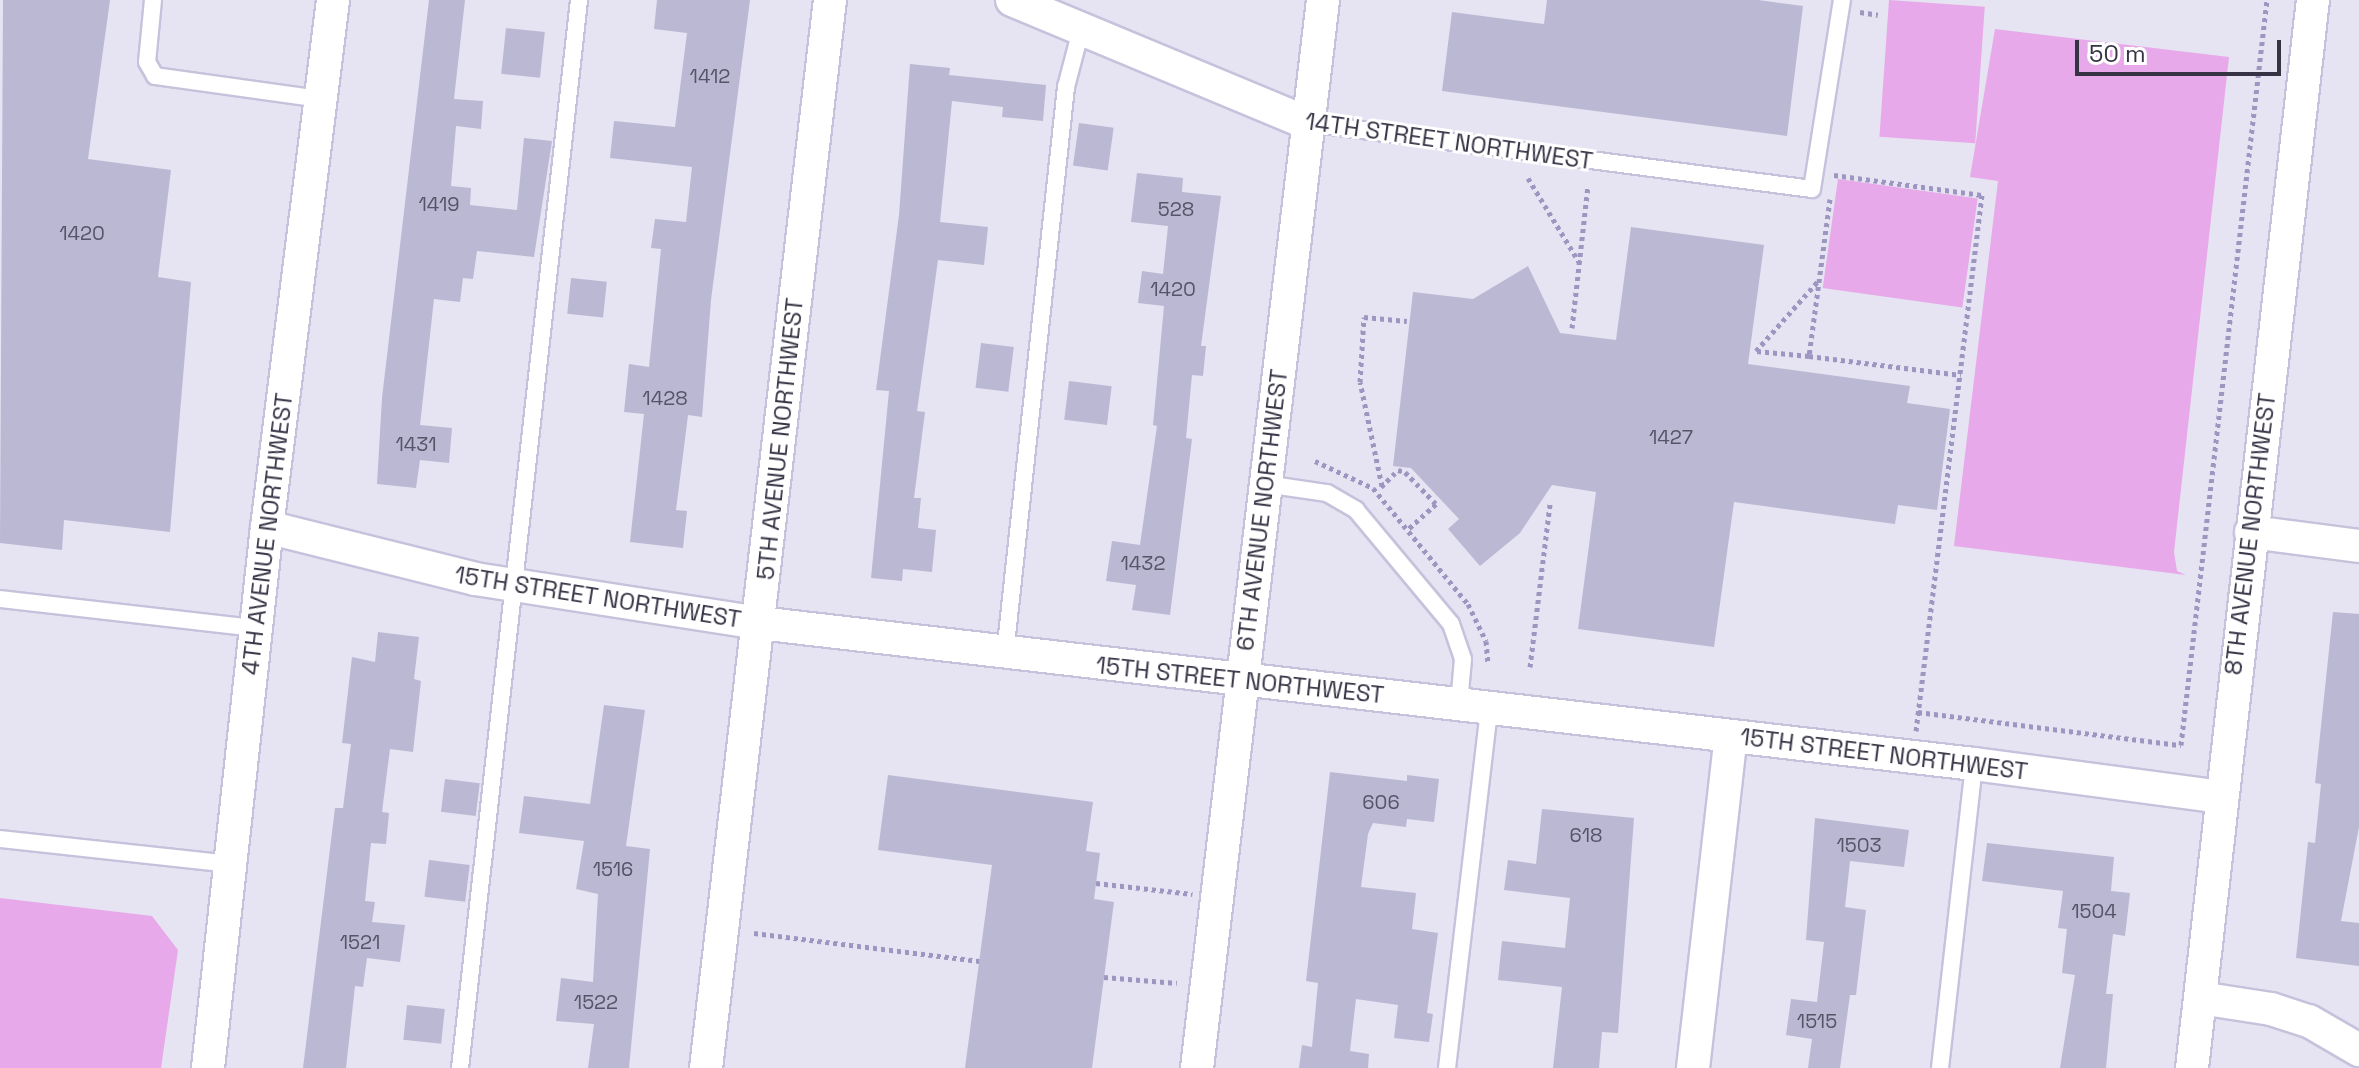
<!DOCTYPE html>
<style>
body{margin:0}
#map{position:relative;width:2359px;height:1068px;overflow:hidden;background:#e6e3f2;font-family:"Space Grotesk",sans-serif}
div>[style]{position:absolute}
.green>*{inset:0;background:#e7a9e9;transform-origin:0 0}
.building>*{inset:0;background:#bbb8d4;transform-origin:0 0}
.path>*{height:5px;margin-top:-2.5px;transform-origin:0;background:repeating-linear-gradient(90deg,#9d96c0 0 4px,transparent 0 8px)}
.roads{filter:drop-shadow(2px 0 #c7c2dc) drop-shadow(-2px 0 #c7c2dc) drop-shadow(0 2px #c7c2dc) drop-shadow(0 -2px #c7c2dc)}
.service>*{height:16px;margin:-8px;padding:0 8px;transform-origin:8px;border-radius:8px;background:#fff}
.minor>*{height:32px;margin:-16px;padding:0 16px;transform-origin:16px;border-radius:16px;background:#fff}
span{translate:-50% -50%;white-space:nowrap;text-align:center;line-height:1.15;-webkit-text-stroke:6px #fff;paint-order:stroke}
.number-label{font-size:20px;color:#565468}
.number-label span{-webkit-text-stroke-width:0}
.street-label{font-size:24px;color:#353344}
.scale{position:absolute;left:2075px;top:40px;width:206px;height:36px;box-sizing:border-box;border:4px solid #353344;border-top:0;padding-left:10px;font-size:24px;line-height:28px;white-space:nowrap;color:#353344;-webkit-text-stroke:6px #fff;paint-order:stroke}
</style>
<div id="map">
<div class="green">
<div style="left:1889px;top:0;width:96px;height:137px;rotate:4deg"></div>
<div style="clip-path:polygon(1995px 29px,2229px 57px,2174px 552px,2177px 571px,2186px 575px,1954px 546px,1998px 181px,1970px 177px)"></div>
<div style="left:1838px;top:179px;width:141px;height:110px;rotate:8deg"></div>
<div style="clip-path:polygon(0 898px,152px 916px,178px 950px,161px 1068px,0 1068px)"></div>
</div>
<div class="building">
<div style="clip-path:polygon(3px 0,110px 0,88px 159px,171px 170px,158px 277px,191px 282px,170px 532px,64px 520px,62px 550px,0 543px)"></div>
<div style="clip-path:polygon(429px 0,465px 0,454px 99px,483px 101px,481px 129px,456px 126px,451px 186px,471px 188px,470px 205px,517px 210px,524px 138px,552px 141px,534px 257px,477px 251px,473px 279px,463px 278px,460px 302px,434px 299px,420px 425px,452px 428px,449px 463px,420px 460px,416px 488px,377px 484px,382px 398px)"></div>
<div style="clip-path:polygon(657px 0,750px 0,711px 300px,702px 417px,688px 415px,683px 455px,676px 510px,687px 511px,683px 548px,630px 542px,644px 414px,624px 412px,629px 364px,649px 367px,661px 249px,651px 248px,655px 219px,686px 222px,692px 167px,610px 158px,614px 121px,675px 127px,687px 33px,654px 29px)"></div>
<div style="clip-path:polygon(1547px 0,1758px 0,1803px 6px,1787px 136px,1442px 91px,1452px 12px,1544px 24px)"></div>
<div style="left:506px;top:28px;width:39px;height:46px;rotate:6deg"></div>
<div style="clip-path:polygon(910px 64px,950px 68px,949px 75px,1046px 85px,1043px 121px,1002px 117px,1003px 107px,952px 101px,940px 222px,988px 227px,984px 265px,938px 260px,917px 411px,925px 412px,914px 498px,921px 498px,918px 528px,936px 530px,932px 572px,903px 569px,902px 581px,871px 578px,889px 391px,876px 390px,899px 215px)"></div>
<div style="left:1079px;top:123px;width:35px;height:43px;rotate:8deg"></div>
<div style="clip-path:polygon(1137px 173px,1183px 178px,1182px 192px,1221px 196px,1201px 346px,1206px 346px,1203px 376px,1192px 375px,1186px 438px,1192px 439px,1170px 615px,1132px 610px,1136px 585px,1106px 581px,1112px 541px,1140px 545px,1157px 426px,1153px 425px,1164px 306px,1138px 303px,1142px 271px,1163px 274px,1168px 226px,1131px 222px)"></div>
<div style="clip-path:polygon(1631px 227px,1764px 245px,1748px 364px,1910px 386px,1907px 403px,1950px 409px,1937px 510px,1898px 505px,1895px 524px,1734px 502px,1714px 647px,1578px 629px,1596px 492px,1552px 485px,1520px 533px,1480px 566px,1448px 529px,1459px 519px,1411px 468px,1393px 466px,1413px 292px,1473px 299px,1528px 266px,1560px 333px,1616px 340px)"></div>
<div style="left:571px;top:278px;width:36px;height:36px;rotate:6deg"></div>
<div style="left:981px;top:343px;width:33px;height:45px;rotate:7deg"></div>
<div style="left:1069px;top:381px;width:43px;height:39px;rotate:7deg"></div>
<div style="clip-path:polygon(2333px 612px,2359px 614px,2359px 827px,2341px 921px,2359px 923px,2359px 966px,2296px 958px,2308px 842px,2315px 843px,2321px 784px,2315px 783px)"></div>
<div style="clip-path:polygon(378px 632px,419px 637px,414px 679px,421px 681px,413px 752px,390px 749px,382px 812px,389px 813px,386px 844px,371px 843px,365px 901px,375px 902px,372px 922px,405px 925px,400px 962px,367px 958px,363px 987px,355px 986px,346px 1068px,303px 1068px,335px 808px,343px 808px,351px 744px,342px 743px,352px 657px,375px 662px)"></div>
<div style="clip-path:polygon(604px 705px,645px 710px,626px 846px,650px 849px,629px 1068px,588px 1068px,594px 1024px,556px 1021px,561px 978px,593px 982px,598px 894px,576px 889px,584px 841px,519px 833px,524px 796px,590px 804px)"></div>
<div style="clip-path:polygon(1330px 772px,1407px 781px,1407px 775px,1439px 779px,1434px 822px,1407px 819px,1406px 827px,1373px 823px,1368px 834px,1361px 887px,1416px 893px,1412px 929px,1438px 933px,1427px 1013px,1433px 1014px,1429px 1042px,1394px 1038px,1398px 1005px,1356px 999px,1350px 1051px,1369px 1054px,1368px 1068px,1299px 1068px,1302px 1045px,1312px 1047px,1318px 983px,1306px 981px)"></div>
<div style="clip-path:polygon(888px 775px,1093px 802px,1086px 851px,1100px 853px,1094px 899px,1114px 902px,1092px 1068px,965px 1068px,992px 865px,878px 850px)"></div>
<div style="left:445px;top:779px;width:35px;height:33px;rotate:7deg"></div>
<div style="clip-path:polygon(1542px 809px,1634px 818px,1618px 1033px,1602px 1032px,1599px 1068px,1553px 1068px,1562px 987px,1498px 980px,1502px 941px,1565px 948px,1570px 898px,1504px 890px,1508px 860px,1536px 864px)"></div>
<div style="clip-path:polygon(1815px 818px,1909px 830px,1904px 867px,1850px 861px,1845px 907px,1866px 910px,1856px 995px,1850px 995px,1840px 1068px,1808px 1068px,1812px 1039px,1786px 1035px,1791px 999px,1817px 1002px,1824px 942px,1806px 940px)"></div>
<div style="clip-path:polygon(1987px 843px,2114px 857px,2111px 891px,2130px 893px,2125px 936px,2113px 934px,2106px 994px,2113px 994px,2106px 1068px,2060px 1068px,2075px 975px,2062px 973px,2067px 929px,2058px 928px,2063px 891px,1982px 881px)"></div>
<div style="left:429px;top:860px;width:41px;height:37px;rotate:7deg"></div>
<div style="left:407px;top:1005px;width:38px;height:35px;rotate:6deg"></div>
</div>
<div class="path">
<div style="left:1860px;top:12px;width:18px;rotate:9deg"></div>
<div style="left:1834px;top:175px;width:149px;rotate:7.7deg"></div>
<div style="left:1982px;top:195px;width:540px;rotate:97.02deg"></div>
<div style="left:1528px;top:178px;width:98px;rotate:58.7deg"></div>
<div style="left:1830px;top:199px;width:158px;rotate:97.6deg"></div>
<div style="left:1809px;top:356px;width:153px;rotate:7.1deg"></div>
<div style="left:1572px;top:328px;width:143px;rotate:-83.6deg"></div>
<div style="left:1809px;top:356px;width:53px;rotate:-174.6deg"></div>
<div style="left:1756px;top:351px;width:95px;rotate:-48.4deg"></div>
<div style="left:1315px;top:461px;width:64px;rotate:25deg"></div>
<div style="left:1373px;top:488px;width:150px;rotate:50.7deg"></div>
<div style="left:1468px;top:604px;width:41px;rotate:64.1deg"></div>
<div style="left:1486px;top:641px;width:21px;rotate:85deg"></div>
<div style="left:1382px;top:486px;width:106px;rotate:-101.9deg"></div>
<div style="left:1360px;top:382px;width:65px;rotate:-86.5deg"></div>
<div style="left:1364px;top:317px;width:43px;rotate:5.3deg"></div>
<div style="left:1381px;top:487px;width:24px;rotate:-45deg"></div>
<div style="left:1398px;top:470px;width:7px;rotate:16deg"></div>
<div style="left:1405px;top:472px;width:45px;rotate:45.9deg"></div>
<div style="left:1436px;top:504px;width:39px;rotate:138deg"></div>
<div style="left:1530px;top:667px;width:165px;rotate:-83deg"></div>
<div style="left:1918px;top:712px;width:265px;rotate:7.2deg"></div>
<div style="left:2181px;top:745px;width:750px;rotate:-83.42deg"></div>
<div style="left:1096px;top:883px;width:97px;rotate:6.5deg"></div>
<div style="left:754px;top:933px;width:227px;rotate:7.1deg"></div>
<div style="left:1104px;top:977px;width:73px;rotate:4.7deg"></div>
</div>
<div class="roads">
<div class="service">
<div style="left:153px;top:0;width:62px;rotate:95.5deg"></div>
<div style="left:147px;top:62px;width:16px;rotate:60deg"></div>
<div style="left:155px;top:76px;width:167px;rotate:7.9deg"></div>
<div style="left:1308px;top:123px;width:508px;rotate:7.46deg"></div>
<div style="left:1812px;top:189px;width:191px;rotate:-81deg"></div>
<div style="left:1265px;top:484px;width:63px;rotate:8.3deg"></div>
<div style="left:1327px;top:493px;width:34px;rotate:30deg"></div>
<div style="left:1356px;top:510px;width:148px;rotate:50.2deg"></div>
<div style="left:1451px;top:624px;width:37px;rotate:71deg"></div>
<div style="left:1463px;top:659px;width:45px;rotate:95.1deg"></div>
<div style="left:0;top:599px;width:258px;rotate:6.5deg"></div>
<div style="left:1005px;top:654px;width:570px;rotate:-83.86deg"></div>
<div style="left:1066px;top:87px;width:59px;rotate:-75.3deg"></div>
<div style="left:0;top:839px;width:231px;rotate:6.2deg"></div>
<div style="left:460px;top:1068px;width:1075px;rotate:-83.64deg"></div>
<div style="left:1447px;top:1068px;width:362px;rotate:-83.3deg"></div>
<div style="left:1940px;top:1068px;width:306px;rotate:-83.6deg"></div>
</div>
<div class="minor">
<div style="left:1012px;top:0;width:321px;rotate:22.6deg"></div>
<div style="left:267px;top:527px;width:214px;rotate:14deg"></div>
<div style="left:475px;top:579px;width:287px;rotate:8.8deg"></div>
<div style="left:759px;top:623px;width:1223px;rotate:6.62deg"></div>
<div style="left:1974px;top:764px;width:248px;rotate:7.6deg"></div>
<div style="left:2251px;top:532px;width:109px;rotate:7.4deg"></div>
<div style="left:2200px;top:998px;width:72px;rotate:8.8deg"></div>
<div style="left:2271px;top:1009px;width:40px;rotate:18deg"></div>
<div style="left:2309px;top:1021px;width:58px;rotate:30.1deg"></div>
<div style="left:208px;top:1068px;width:544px;rotate:-83.78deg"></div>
<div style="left:267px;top:527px;width:531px;rotate:-82.86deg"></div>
<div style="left:706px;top:1068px;width:1075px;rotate:-83.38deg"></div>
<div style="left:1197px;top:1068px;width:1075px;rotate:-83.27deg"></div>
<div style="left:1693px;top:1068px;width:334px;rotate:-83.5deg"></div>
<div style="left:2192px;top:1068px;width:1075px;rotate:-83.54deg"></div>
</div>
</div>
<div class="number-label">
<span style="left:710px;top:76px">1412</span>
<span style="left:439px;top:204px">1419</span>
<span style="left:1176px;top:209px">528</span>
<span style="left:82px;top:233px">1420</span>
<span style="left:1173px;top:289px">1420</span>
<span style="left:665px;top:398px">1428</span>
<span style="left:1671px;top:437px">1427</span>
<span style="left:416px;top:444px">1431</span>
<span style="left:1143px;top:563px">1432</span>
<span style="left:1381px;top:802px">606</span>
<span style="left:1586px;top:835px">618</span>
<span style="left:1859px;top:845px">1503</span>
<span style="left:613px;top:869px">1516</span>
<span style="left:2094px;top:911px">1504</span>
<span style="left:360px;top:942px">1521</span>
<span style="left:596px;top:1002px">1522</span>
<span style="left:1817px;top:1021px">1515</span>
</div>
<div class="street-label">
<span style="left:1449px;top:141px;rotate:8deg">14TH STREET NORTHWEST</span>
<span style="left:780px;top:439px;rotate:-84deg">5TH AVENUE NORTHWEST</span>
<span style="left:1262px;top:510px;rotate:-83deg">6TH AVENUE NORTHWEST</span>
<span style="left:267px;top:534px;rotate:-83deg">4TH AVENUE NORTHWEST</span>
<span style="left:2250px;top:534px;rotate:-83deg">8TH AVENUE NORTHWEST</span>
<span style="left:598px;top:597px;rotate:9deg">15TH STREET NORTHWEST</span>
<span style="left:1240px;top:680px;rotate:6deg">15TH STREET NORTHWEST</span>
<span style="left:1884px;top:754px;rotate:7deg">15TH STREET NORTHWEST</span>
</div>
<div class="scale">50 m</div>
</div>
